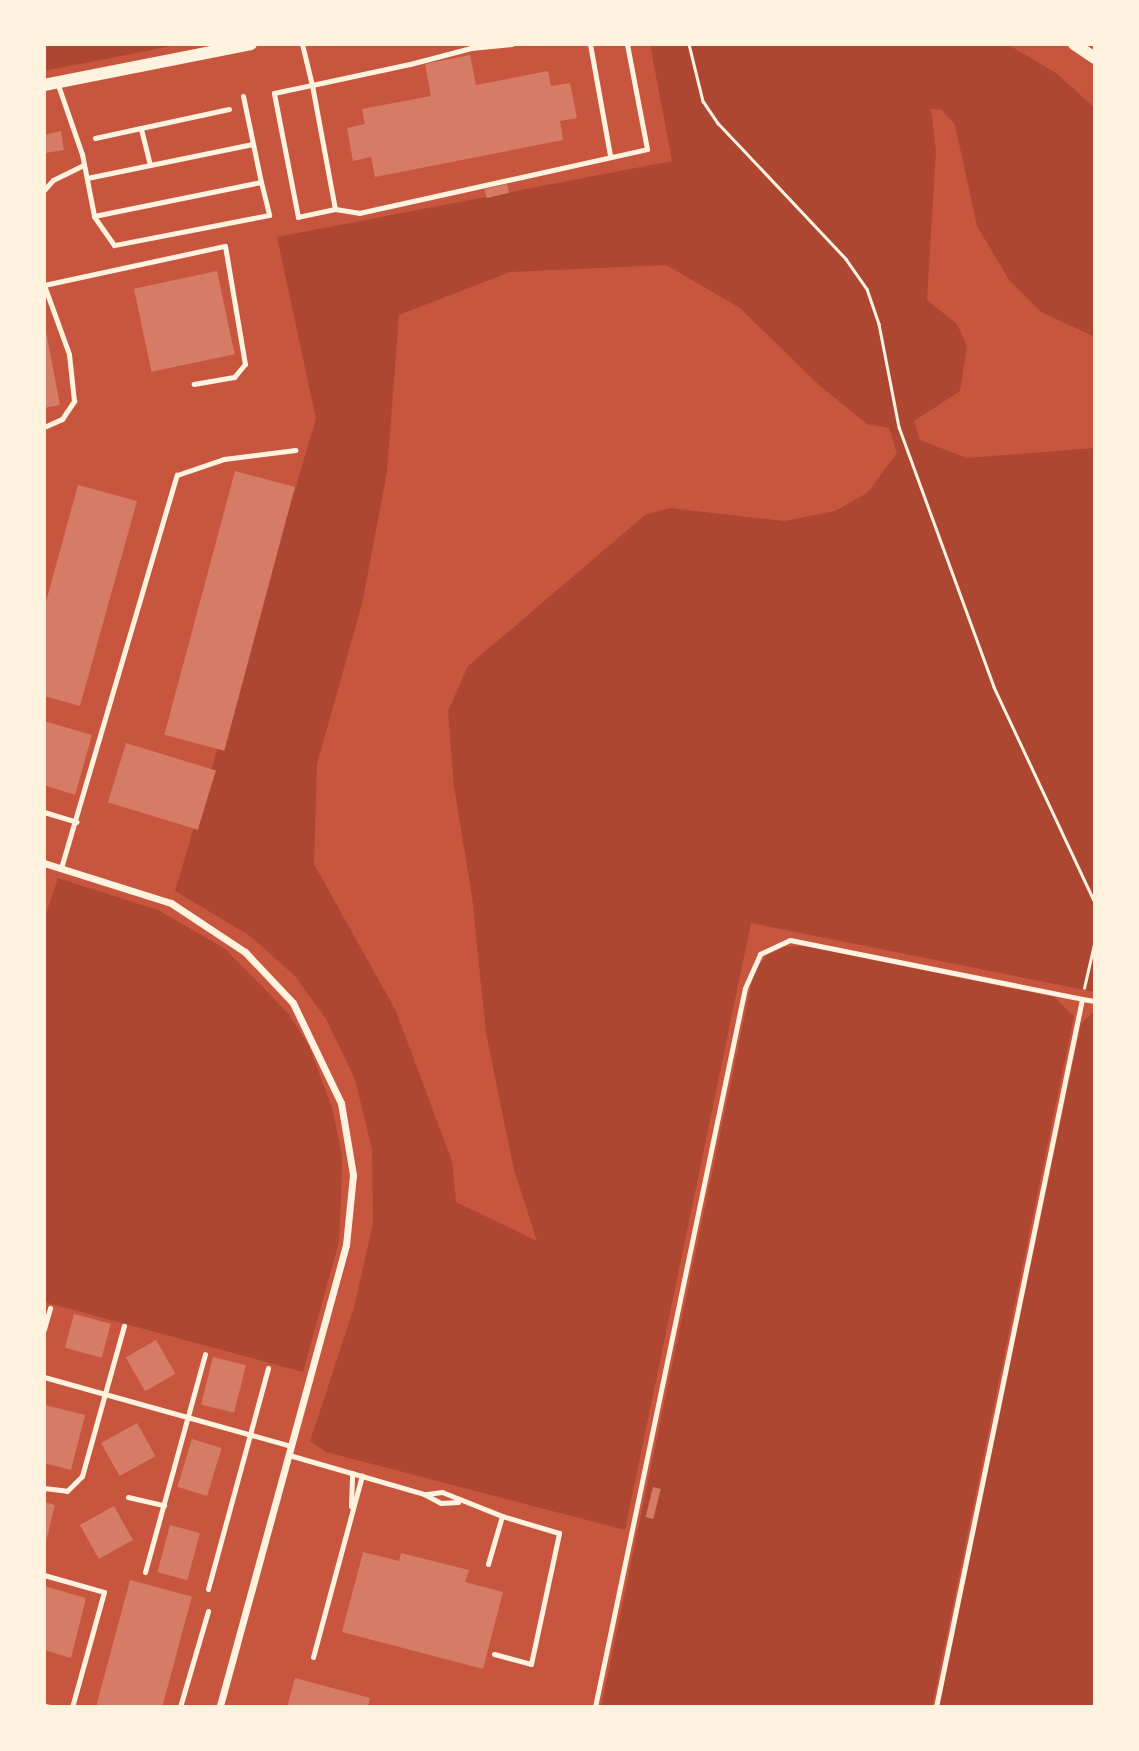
<!DOCTYPE html>
<style>
body{margin:0}
#map{position:relative;width:1139px;height:1751px;overflow:hidden;background:#c8553d;font-family:Jost,sans-serif}
div>[style]{position:absolute}
.green>*{inset:0;background:#ae4732}
.stream>*{height:5px;margin:-2.5px;padding:0 2.5px;transform-origin:2.5px;border-radius:2.5px;background:#8f3625}
.building>*{inset:0;background:#d67c66;transform-origin:0 0}
.path>*{height:2.5px;margin:-1.25px;padding:0 1.25px;transform-origin:1.25px;border-radius:1.25px;background:#fff3e0}
.service>*{height:5px;margin:-2.5px;padding:0 2.5px;transform-origin:2.5px;border-radius:2.5px;background:#fff3e0}
.minor>*{height:7px;margin:-3.5px;padding:0 3.5px;transform-origin:3.5px;border-radius:3.5px;background:#fff3e0}
.tertiary>*{height:12px;margin:-6px;padding:0 6px;transform-origin:6px;border-radius:6px;background:#fff3e0}
span{translate:-50% -50%;white-space:nowrap;text-align:center;line-height:1.15;-webkit-text-stroke:7px #fff3e0;paint-order:stroke}
.frame{position:absolute;inset:0;border:46px solid #fff3e0;pointer-events:none}
</style>
<div id="map">
<div class="green">
<div style="clip-path:polygon(44px 44px,182px 44px,44px 71px)"></div>
<div style="clip-path:polygon(evenodd,650px 44px,1007px 44px,1056px 73px,1095px 108px,1095px 337px,1041px 312px,1009px 280px,977px 226px,955px 125px,942px 110px,931px 109px,936px 152px,927px 300px,957px 324px,967px 346px,960px 391px,914px 421px,920px 440px,967px 458px,1095px 448px,1095px 992px,751px 923px,625px 1530px,326px 1452px,310px 1441px,354px 1308px,373px 1223px,372px 1150px,355px 1079px,326px 1019px,295px 976px,250px 936px,175px 891px,316px 419px,277px 237px,672px 161px,650px 44px,666px 265px,740px 308px,820px 386px,867px 424px,889px 428px,897px 453px,867px 493px,835px 511px,784px 521px,670px 508px,645px 515px,468px 666px,448px 711px,454px 787px,472px 896px,486px 1033px,514px 1170px,537px 1241px,456px 1202px,452px 1161px,396px 1011px,314px 864px,317px 764px,362px 604px,387px 472px,399px 315px,510px 272px,666px 265px)"></div>
<div style="clip-path:polygon(58px 878px,158px 910px,224px 948px,289px 1014px,309px 1046px,332px 1107px,342px 1156px,341px 1197px,339px 1242px,303px 1372px,44px 1302px,44px 920px)"></div>
<div style="clip-path:polygon(805px 946px,1054px 997px,1074px 1016px,932px 1707px,601px 1707px,754px 971px,767px 955px,784px 947px)"></div>
<div style="clip-path:polygon(1095px 1010px,1095px 1696px,1092px 1707px,939px 1707px,1081px 1024px)"></div>
</div>
<div class="stream">
<div style="left:1095px;top:1707px;width:1px;rotate:-90deg"></div>
</div>
<div class="building">
<div style="clip-path:polygon(470px 55px,476px 85px,548px 71px,551px 86px,570px 83px,577px 118px,560px 121px,563px 140px,375px 177px,371px 157px,353px 161px,347px 128px,365px 124px,362px 109px,431px 96px,425px 64px)"></div>
<div style="clip-path:polygon(61px 131px,64px 150px,45px 153px,44px 135px)"></div>
<div style="left:507px;top:184px;width:9px;height:23px;rotate:77deg"></div>
<div style="left:217px;top:271px;width:85px;height:85px;rotate:78deg"></div>
<div style="clip-path:polygon(44px 321px,60px 405px,44px 408px)"></div>
<div style="left:235px;top:471px;width:62px;height:273px;rotate:15deg"></div>
<div style="clip-path:polygon(78px 485px,137px 501px,80px 706px,44px 696px,44px 609px)"></div>
<div style="clip-path:polygon(44px 721px,92px 735px,75px 795px,44px 785px)"></div>
<div style="left:126px;top:743px;width:94px;height:62px;rotate:17deg"></div>
<div style="left:74px;top:1314px;width:38px;height:35px;rotate:15deg"></div>
<div style="left:156px;top:1340px;width:39px;height:35px;rotate:60deg"></div>
<div style="left:213px;top:1357px;width:34px;height:49px;rotate:14deg"></div>
<div style="clip-path:polygon(45px 1405px,85px 1415px,71px 1470px,44px 1463px)"></div>
<div style="left:137px;top:1423px;width:38px;height:41px;rotate:61deg"></div>
<div style="left:192px;top:1439px;width:31px;height:50px;rotate:17deg"></div>
<div style="left:653px;top:1487px;width:8px;height:31px;rotate:14deg"></div>
<div style="clip-path:polygon(44px 1502px,55px 1505px,45px 1545px,44px 1545px)"></div>
<div style="left:114px;top:1506px;width:39px;height:39px;rotate:61deg"></div>
<div style="left:170px;top:1525px;width:31px;height:49px;rotate:15deg"></div>
<div style="clip-path:polygon(363px 1552px,399px 1561px,401px 1553px,469px 1570px,465px 1582px,503px 1592px,483px 1669px,342px 1632px)"></div>
<div style="left:130px;top:1580px;width:64px;height:129px;rotate:15deg"></div>
<div style="clip-path:polygon(44px 1586px,86px 1598px,71px 1658px,44px 1650px)"></div>
<div style="clip-path:polygon(295px 1678px,370px 1698px,368px 1707px,287px 1707px)"></div>
</div>
<div class="path">
<div style="left:689px;top:44px;width:59px;rotate:76.2deg"></div>
<div style="left:703px;top:101px;width:27px;rotate:56deg"></div>
<div style="left:718px;top:123px;width:187px;rotate:46.7deg"></div>
<div style="left:846px;top:259px;width:37px;rotate:55deg"></div>
<div style="left:867px;top:289px;width:37px;rotate:71deg"></div>
<div style="left:879px;top:324px;width:105px;rotate:79deg"></div>
<div style="left:899px;top:427px;width:277px;rotate:69.9deg"></div>
<div style="left:994px;top:687px;width:238px;rotate:64.9deg"></div>
<div style="left:1084px;top:988px;width:49px;rotate:-77.1deg"></div>
</div>
<div class="service">
<div style="left:302px;top:44px;width:42px;rotate:76.3deg"></div>
<div style="left:312px;top:85px;width:126px;rotate:79.5deg"></div>
<div style="left:335px;top:209px;width:38px;rotate:168deg"></div>
<div style="left:298px;top:217px;width:126px;rotate:-101deg"></div>
<div style="left:274px;top:93px;width:39px;rotate:-12deg"></div>
<div style="left:312px;top:85px;width:100px;rotate:-12.1deg"></div>
<div style="left:410px;top:64px;width:63px;rotate:-14.7deg"></div>
<div style="left:471px;top:48px;width:41px;rotate:-5.6deg"></div>
<div style="left:590px;top:44px;width:113px;rotate:79.8deg"></div>
<div style="left:57px;top:82px;width:76px;rotate:70.9deg"></div>
<div style="left:82px;top:154px;width:63px;rotate:79deg"></div>
<div style="left:94px;top:216px;width:170px;rotate:-11.5deg"></div>
<div style="left:261px;top:182px;width:34px;rotate:76deg"></div>
<div style="left:269px;top:215px;width:158px;rotate:169deg"></div>
<div style="left:114px;top:245px;width:35px;rotate:-125deg"></div>
<div style="left:243px;top:96px;width:88px;rotate:78.2deg"></div>
<div style="left:95px;top:138px;width:47px;rotate:-12.3deg"></div>
<div style="left:150px;top:165px;width:38px;rotate:-104deg"></div>
<div style="left:141px;top:128px;width:90px;rotate:-12.2deg"></div>
<div style="left:87px;top:178px;width:169px;rotate:-11.6deg"></div>
<div style="left:44px;top:190px;width:13px;rotate:-48deg"></div>
<div style="left:53px;top:180px;width:34px;rotate:-26deg"></div>
<div style="left:335px;top:209px;width:24px;rotate:9deg"></div>
<div style="left:359px;top:213px;width:295px;rotate:-12.5deg"></div>
<div style="left:647px;top:149px;width:107px;rotate:-100.8deg"></div>
<div style="left:44px;top:285px;width:185px;rotate:-12.2deg"></div>
<div style="left:225px;top:246px;width:120px;rotate:80.4deg"></div>
<div style="left:245px;top:364px;width:17px;rotate:130deg"></div>
<div style="left:234px;top:377px;width:41px;rotate:170.1deg"></div>
<div style="left:44px;top:427px;width:20px;rotate:-24deg"></div>
<div style="left:62px;top:419px;width:22px;rotate:-56deg"></div>
<div style="left:74px;top:401px;width:47px;rotate:-96.1deg"></div>
<div style="left:69px;top:354px;width:73px;rotate:-109.9deg"></div>
<div style="left:44px;top:812px;width:34px;rotate:17deg"></div>
<div style="left:61px;top:868px;width:410px;rotate:-73.6deg"></div>
<div style="left:177px;top:475px;width:50px;rotate:-18.8deg"></div>
<div style="left:224px;top:459px;width:72px;rotate:-7.2deg"></div>
<div style="left:1082px;top:999px;width:13px;rotate:9deg"></div>
<div style="left:44px;top:1329px;width:22px;rotate:-74deg"></div>
<div style="left:44px;top:1377px;width:256px;rotate:15.6deg"></div>
<div style="left:289px;top:1455px;width:141px;rotate:16.1deg"></div>
<div style="left:424px;top:1494px;width:19px;rotate:28deg"></div>
<div style="left:441px;top:1503px;width:17px;rotate:-3deg"></div>
<div style="left:44px;top:1488px;width:23px;rotate:7deg"></div>
<div style="left:67px;top:1491px;width:21px;rotate:-45deg"></div>
<div style="left:82px;top:1476px;width:156px;rotate:-74.4deg"></div>
<div style="left:427px;top:1494px;width:15px;rotate:-8deg"></div>
<div style="left:442px;top:1492px;width:65px;rotate:21.8deg"></div>
<div style="left:502px;top:1516px;width:50px;rotate:106.3deg"></div>
<div style="left:128px;top:1497px;width:37px;rotate:13deg"></div>
<div style="left:351px;top:1506px;width:33px;rotate:-88deg"></div>
<div style="left:145px;top:1572px;width:226px;rotate:-74.6deg"></div>
<div style="left:44px;top:1575px;width:62px;rotate:15.8deg"></div>
<div style="left:104px;top:1592px;width:119px;rotate:105.5deg"></div>
<div style="left:208px;top:1589px;width:229px;rotate:-74.8deg"></div>
<div style="left:494px;top:1654px;width:38px;rotate:15deg"></div>
<div style="left:531px;top:1664px;width:134px;rotate:-77.9deg"></div>
<div style="left:559px;top:1533px;width:59px;rotate:-163.4deg"></div>
<div style="left:313px;top:1657px;width:188px;rotate:-74.9deg"></div>
<div style="left:44px;top:1706px;width:6px;rotate:9deg"></div>
<div style="left:180px;top:1707px;width:100px;rotate:-73.7deg"></div>
<div style="left:595px;top:1707px;width:734px;rotate:-78.22deg"></div>
<div style="left:745px;top:988px;width:37px;rotate:-66deg"></div>
<div style="left:760px;top:954px;width:33px;rotate:-25deg"></div>
<div style="left:790px;top:940px;width:298px;rotate:11.4deg"></div>
<div style="left:1082px;top:999px;width:723px;rotate:101.65deg"></div>
</div>
<div class="minor">
<div style="left:44px;top:863px;width:133px;rotate:17.5deg"></div>
<div style="left:171px;top:903px;width:89px;rotate:33.5deg"></div>
<div style="left:245px;top:952px;width:70px;rotate:46.7deg"></div>
<div style="left:293px;top:1003px;width:111px;rotate:64.4deg"></div>
<div style="left:341px;top:1103px;width:73px;rotate:80.5deg"></div>
<div style="left:353px;top:1175px;width:70px;rotate:95.7deg"></div>
<div style="left:346px;top:1245px;width:479px;rotate:105.3deg"></div>
</div>
<div class="tertiary">
<div style="left:1074px;top:44px;width:25px;rotate:34deg"></div>
<div style="left:44px;top:85px;width:211px;rotate:-11.2deg"></div>
</div>
<div class="frame"></div>
</div>
